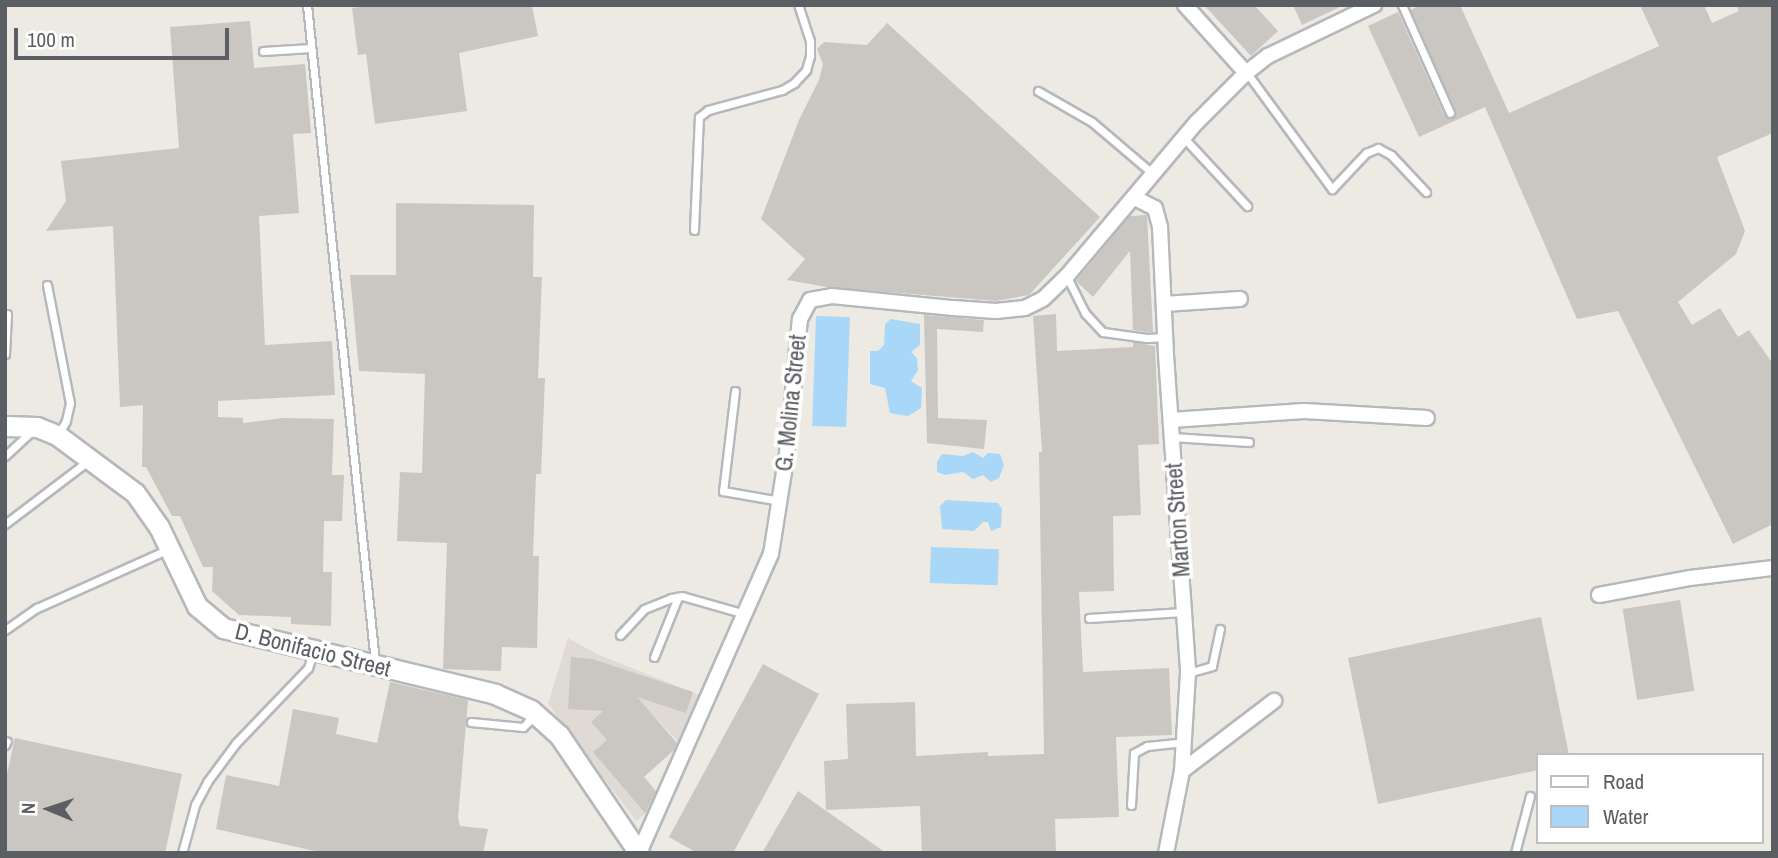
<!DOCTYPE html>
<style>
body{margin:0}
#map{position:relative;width:1778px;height:858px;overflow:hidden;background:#eceae2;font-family:"Archivo Narrow",sans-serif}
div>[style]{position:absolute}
.education>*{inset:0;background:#dfdbd4}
.water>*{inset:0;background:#a8d7f7;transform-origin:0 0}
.building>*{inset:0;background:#cac6c2;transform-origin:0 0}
.roads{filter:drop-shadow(2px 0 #b5b8bc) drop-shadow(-2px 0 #b5b8bc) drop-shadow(0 2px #b5b8bc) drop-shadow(0 -2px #b5b8bc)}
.lane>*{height:7px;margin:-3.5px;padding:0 3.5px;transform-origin:3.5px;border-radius:3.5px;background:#fff}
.street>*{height:14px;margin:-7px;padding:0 7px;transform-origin:7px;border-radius:7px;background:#fff}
.secondary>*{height:19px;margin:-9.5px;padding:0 9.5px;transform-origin:9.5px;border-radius:9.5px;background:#fff}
span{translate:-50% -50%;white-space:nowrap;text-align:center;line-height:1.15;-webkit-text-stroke:7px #fff;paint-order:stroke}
.street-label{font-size:23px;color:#5b5e62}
.frame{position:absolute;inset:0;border:7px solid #5b5e62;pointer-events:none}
.legend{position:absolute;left:1536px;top:753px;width:228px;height:91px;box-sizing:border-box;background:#fff;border:2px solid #bdbfc0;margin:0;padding:9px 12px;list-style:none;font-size:21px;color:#5b5e62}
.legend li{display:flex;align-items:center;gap:14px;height:35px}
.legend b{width:35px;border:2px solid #bdbfc0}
.north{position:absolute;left:14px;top:774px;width:70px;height:70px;-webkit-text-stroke:5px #fff;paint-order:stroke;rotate:272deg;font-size:19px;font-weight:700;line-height:28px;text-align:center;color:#5b5e62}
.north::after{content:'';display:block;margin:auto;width:24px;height:32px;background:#5b5e62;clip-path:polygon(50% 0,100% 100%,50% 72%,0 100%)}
.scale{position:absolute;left:14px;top:28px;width:215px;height:32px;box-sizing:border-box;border:4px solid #5b5e62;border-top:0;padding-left:9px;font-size:21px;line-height:24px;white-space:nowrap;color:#5b5e62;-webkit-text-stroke:5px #fff;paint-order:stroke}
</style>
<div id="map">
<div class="education">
<div style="clip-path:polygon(568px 638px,597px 654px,704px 697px,683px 747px,656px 718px,621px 748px,663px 799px,636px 821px,548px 704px)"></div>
</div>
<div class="water">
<div style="left:816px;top:316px;width:34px;height:110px;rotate:2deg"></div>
<div style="clip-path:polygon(891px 319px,920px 324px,920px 345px,911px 352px,917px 358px,918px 370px,911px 381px,922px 388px,921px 408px,908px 416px,890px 413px,885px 388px,870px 384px,870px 351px,878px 351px,884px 345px,885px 324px)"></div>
<div style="clip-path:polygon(973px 452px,983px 458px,988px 453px,1000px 454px,1004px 465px,999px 478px,991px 482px,983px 475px,973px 479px,963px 472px,945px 475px,937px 472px,937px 462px,942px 454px,963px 456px)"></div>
<div style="clip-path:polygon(946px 500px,998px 503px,1002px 509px,1001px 527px,991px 531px,988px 522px,983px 522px,974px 531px,942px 529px,940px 506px)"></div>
<div style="left:931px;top:547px;width:68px;height:36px;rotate:2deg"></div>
</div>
<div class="building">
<div style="clip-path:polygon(375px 5px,532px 5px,538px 36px,459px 53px,467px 111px,375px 124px,366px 54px,358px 55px,352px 8px)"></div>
<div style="clip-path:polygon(1204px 5px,1254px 5px,1278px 31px,1251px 56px)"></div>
<div style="clip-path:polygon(1293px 5px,1344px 5px,1302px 25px)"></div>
<div style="clip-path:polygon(1420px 5px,1460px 5px,1509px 113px,1659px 46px,1640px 5px,1704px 5px,1712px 23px,1739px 11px,1736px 5px,1773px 5px,1773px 133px,1717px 157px,1745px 231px,1736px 254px,1678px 302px,1692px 325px,1720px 308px,1738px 337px,1749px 330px,1773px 364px,1773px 524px,1733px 544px,1618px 311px,1577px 319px,1485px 107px,1419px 137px,1368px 26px,1398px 12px,1444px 115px,1452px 119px,1456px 111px,1411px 10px)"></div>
<div style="clip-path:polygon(250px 21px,254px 68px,305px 64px,311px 133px,293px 134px,299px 213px,259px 216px,265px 345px,332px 341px,335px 395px,218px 401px,218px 417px,243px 418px,243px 423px,283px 418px,334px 419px,332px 475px,344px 475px,342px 521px,324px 521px,323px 572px,332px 572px,331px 626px,291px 624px,291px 617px,239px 615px,212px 591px,213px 567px,203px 567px,180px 516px,172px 516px,146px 467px,142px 467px,143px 405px,120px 407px,113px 226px,46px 231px,66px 201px,61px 161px,179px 148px,170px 27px)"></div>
<div style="clip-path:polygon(887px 23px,1100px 217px,1029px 295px,996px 301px,827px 287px,787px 280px,805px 259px,761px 219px,799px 120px,819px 80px,823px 64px,817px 49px,824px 42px,867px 45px)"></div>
<div style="clip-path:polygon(396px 203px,534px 205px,533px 277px,542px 277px,538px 378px,545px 378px,541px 474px,536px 474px,533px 556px,539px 556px,537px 648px,502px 647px,501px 671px,443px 669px,447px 543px,397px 541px,400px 472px,422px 473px,425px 374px,359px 371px,350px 275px,396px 275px)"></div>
<div style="clip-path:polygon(1147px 215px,1153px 332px,1147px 332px,1133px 330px,1130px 251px,1093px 297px,1076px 281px,1130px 216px)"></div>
<div style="clip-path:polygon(1056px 314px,1057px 351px,1133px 347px,1133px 342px,1155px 346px,1159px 444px,1138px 445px,1141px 515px,1113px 516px,1114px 591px,1079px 592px,1083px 672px,1169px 668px,1172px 735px,1116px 737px,1119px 817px,1055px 819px,1056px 853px,922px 853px,920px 806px,826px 810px,824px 761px,848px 759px,846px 704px,915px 702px,916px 756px,988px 752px,988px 756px,1044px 754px,1039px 452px,1042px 452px,1033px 316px)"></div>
<div style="clip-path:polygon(924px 315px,984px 320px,983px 332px,937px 329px,938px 418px,987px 420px,984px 449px,927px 443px)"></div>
<div style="left:1680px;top:600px;width:92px;height:58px;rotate:81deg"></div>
<div style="clip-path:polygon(1541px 617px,1569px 755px,1538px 755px,1538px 770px,1378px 804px,1348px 658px)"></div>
<div style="clip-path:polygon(571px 657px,592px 659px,693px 692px,686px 713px,637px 697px,677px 743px,673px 751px,644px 777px,656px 792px,645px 813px,593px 752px,607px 740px,591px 722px,603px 711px,568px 709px)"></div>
<div style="clip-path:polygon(763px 664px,819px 694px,733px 853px,697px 853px,669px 837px)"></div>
<div style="clip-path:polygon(390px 682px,468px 700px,458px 818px,460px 826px,488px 829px,483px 853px,324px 853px,216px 829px,226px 775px,279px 786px,293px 709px,339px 718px,336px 734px,377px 743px)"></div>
<div style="clip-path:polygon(15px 738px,182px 774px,165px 853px,5px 853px,5px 782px)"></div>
<div style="clip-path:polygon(798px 791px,835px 817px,886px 853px,762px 853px)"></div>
</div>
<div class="roads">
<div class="lane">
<div style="left:307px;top:5px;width:661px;rotate:84.09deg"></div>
<div style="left:1402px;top:5px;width:118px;rotate:66deg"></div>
<div style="left:263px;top:51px;width:48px;rotate:-3.6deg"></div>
<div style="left:1247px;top:73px;width:144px;rotate:53.8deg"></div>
<div style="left:1332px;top:189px;width:50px;rotate:-46.6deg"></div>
<div style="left:1366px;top:153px;width:13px;rotate:-23deg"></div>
<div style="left:1378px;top:148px;width:15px;rotate:28deg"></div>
<div style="left:1391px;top:155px;width:51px;rotate:46.6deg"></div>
<div style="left:1038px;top:91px;width:62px;rotate:29.9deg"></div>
<div style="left:1092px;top:122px;width:80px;rotate:40.4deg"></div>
<div style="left:1184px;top:138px;width:93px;rotate:47.2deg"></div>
<div style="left:694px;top:230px;width:113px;rotate:-87.5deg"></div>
<div style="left:699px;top:117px;width:11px;rotate:-38deg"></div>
<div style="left:708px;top:110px;width:77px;rotate:-15.1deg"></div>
<div style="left:782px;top:90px;width:14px;rotate:-30deg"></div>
<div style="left:794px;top:83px;width:18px;rotate:-47deg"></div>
<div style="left:806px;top:70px;width:15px;rotate:-74deg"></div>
<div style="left:810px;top:56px;width:15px;rotate:-90deg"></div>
<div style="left:810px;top:41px;width:38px;rotate:-108deg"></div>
<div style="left:1067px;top:277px;width:40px;rotate:63.4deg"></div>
<div style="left:1085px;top:313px;width:26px;rotate:47deg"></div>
<div style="left:1103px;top:332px;width:44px;rotate:7.8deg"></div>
<div style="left:1147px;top:338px;width:18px;rotate:-3deg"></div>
<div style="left:47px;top:285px;width:120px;rotate:79deg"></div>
<div style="left:70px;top:403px;width:18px;rotate:103deg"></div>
<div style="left:66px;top:421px;width:16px;rotate:120deg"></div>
<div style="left:5px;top:354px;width:40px;rotate:-87.1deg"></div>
<div style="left:735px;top:391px;width:101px;rotate:96.8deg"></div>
<div style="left:723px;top:491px;width:58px;rotate:10deg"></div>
<div style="left:1172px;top:437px;width:77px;rotate:3.7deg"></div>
<div style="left:5px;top:456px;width:38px;rotate:-43deg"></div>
<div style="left:5px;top:524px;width:104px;rotate:-37.2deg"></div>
<div style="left:1089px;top:618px;width:94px;rotate:-3.7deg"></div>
<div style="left:5px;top:630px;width:39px;rotate:-35deg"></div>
<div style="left:37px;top:608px;width:145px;rotate:-24.1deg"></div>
<div style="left:620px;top:635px;width:35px;rotate:-47deg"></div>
<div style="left:644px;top:609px;width:29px;rotate:-22deg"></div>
<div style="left:671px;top:598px;width:11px;rotate:-10deg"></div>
<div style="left:682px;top:596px;width:66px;rotate:15.9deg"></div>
<div style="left:654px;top:657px;width:65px;rotate:-68.2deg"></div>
<div style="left:1188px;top:673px;width:25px;rotate:-16deg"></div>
<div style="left:1212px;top:666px;width:38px;rotate:-78deg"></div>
<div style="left:471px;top:722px;width:52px;rotate:5.5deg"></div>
<div style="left:523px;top:727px;width:7px;rotate:-45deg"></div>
<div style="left:528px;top:722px;width:8px;rotate:-76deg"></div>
<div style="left:5px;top:745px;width:4px;rotate:-63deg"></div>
<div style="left:1131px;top:805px;width:52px;rotate:-86.7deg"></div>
<div style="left:1134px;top:753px;width:15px;rotate:-28deg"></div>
<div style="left:1147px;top:746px;width:37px;rotate:-6deg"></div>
<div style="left:182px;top:853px;width:50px;rotate:-74.8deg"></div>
<div style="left:195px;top:805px;width:26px;rotate:-62deg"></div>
<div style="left:207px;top:782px;width:49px;rotate:-53.4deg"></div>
<div style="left:236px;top:743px;width:104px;rotate:-46.2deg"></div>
<div style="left:308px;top:668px;width:16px;rotate:-72deg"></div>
<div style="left:1515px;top:853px;width:59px;rotate:-75.3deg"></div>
</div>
<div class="street">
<div style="left:1185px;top:5px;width:91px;rotate:48.1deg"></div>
<div style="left:1135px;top:198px;width:22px;rotate:27deg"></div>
<div style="left:1155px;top:208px;width:20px;rotate:75deg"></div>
<div style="left:1160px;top:227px;width:128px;rotate:87.3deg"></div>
<div style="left:1166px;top:355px;width:319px;rotate:86deg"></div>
<div style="left:1188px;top:673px;width:98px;rotate:93.5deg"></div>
<div style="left:1182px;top:771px;width:84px;rotate:101deg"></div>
<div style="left:1164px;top:304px;width:76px;rotate:-3.8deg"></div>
<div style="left:1171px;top:420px;width:133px;rotate:-3.9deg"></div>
<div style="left:1304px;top:411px;width:123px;rotate:3.3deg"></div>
<div style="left:1599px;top:595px;width:93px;rotate:-10.6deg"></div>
<div style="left:1690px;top:578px;width:84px;rotate:-6.9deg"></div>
<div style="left:1182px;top:771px;width:116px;rotate:-37.3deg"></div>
<div style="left:639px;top:853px;width:327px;rotate:-66.2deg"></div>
<div style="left:771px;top:554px;width:102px;rotate:-81deg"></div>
<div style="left:787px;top:453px;width:135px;rotate:-84.5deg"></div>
<div style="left:800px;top:319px;width:21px;rotate:-62deg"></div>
<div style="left:810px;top:300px;width:22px;rotate:-10deg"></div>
<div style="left:832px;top:296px;width:122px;rotate:5.7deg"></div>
<div style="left:953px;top:308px;width:43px;rotate:4deg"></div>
<div style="left:996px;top:311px;width:29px;rotate:-6deg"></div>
<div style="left:1025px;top:308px;width:20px;rotate:-27deg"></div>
<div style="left:1043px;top:299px;width:33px;rotate:-44deg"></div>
<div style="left:1067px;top:276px;width:200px;rotate:-49.9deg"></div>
<div style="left:1196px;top:123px;width:71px;rotate:-45deg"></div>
<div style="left:1246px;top:73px;width:28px;rotate:-38deg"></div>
<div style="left:1268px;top:56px;width:118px;rotate:-25.7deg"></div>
</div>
<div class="secondary">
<div style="left:5px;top:426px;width:32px;rotate:2deg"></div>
<div style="left:37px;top:427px;width:22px;rotate:22deg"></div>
<div style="left:57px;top:435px;width:97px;rotate:36.6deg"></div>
<div style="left:135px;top:493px;width:42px;rotate:54.8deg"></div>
<div style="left:159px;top:527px;width:88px;rotate:64.3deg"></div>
<div style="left:197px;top:606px;width:34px;rotate:40deg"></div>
<div style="left:223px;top:628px;width:280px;rotate:13.6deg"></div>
<div style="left:495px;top:694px;width:39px;rotate:24deg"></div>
<div style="left:531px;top:710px;width:38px;rotate:42deg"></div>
<div style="left:559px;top:735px;width:143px;rotate:55.9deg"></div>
</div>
</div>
<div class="street-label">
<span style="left:791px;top:403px;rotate:-84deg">G. Molina Street</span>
<span style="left:1178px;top:520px;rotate:-94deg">Marton Street</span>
<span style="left:313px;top:650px;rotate:14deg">D. Bonifacio Street</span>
</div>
<div class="frame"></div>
<ul class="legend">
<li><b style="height:9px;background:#fff"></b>Road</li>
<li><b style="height:19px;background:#a8d7f7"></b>Water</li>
</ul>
<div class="north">N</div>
<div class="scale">100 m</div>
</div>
